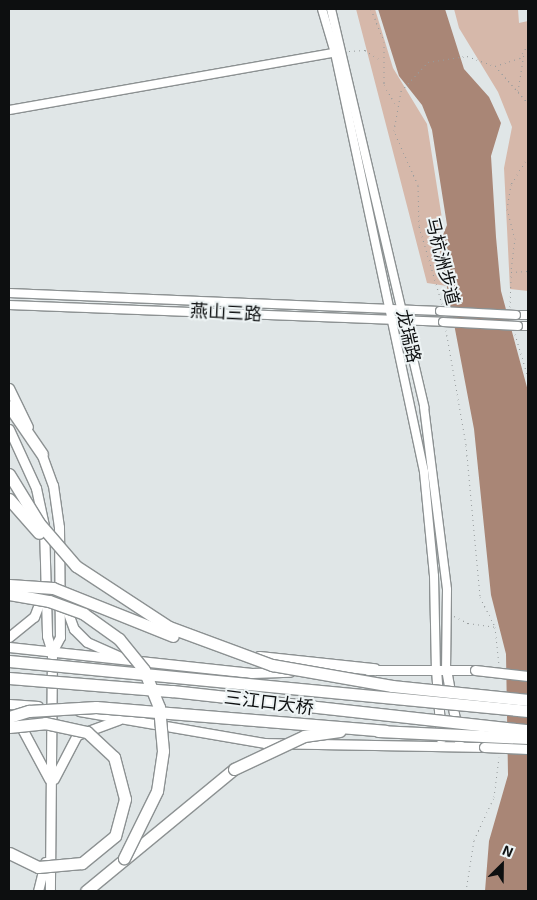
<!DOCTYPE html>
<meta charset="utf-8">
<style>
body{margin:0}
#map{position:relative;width:537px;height:900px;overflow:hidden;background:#e0e6e7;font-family:"Exo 2","Noto Sans SC",sans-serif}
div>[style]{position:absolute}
.green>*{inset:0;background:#d6b8aa}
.water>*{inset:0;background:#a98676}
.path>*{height:1px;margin-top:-0.5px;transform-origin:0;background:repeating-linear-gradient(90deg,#969b9c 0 1px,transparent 0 5px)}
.roads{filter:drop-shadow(1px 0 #8c9192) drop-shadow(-1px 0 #8c9192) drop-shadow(0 1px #8c9192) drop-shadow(0 -1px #8c9192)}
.tertiary>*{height:8px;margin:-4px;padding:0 4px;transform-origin:4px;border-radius:4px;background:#fff}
.secondary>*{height:9px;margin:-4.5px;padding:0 4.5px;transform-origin:4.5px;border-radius:4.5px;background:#fff}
.trunk>*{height:11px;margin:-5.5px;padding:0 5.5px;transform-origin:5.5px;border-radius:5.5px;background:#fff}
.bridges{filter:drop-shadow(1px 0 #8c9192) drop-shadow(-1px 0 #8c9192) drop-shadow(0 1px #8c9192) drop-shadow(0 -1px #8c9192)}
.tertiary-bridge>*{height:8px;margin:-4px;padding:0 4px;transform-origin:4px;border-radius:4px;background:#fff}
.secondary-bridge>*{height:9px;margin:-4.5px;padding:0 4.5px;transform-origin:4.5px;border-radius:4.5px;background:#fff}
.trunk-bridge>*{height:11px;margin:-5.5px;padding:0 5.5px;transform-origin:5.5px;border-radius:5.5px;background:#fff}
span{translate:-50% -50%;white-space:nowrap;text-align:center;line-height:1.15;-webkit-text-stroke:4px #edf3f4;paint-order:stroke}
.street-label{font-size:18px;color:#0d0f10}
.frame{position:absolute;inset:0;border:10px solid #0d0f10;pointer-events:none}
.north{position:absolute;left:477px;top:840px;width:50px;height:50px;-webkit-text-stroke:4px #edf3f4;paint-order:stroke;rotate:23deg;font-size:14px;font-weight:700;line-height:20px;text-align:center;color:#0d0f10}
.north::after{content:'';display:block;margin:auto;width:18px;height:22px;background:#0d0f10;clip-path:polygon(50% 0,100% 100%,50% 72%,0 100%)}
</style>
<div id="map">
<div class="green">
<div style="clip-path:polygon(356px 9px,375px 9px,393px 68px,427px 124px,443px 225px,434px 242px,447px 286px,427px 283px)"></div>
<div style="clip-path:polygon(454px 9px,518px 9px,519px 23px,528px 21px,528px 291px,510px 289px,504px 168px,512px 127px,498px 92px,459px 28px)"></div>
</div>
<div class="water">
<div style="clip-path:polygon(378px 9px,445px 9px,464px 69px,489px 97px,501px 123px,491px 156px,496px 237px,501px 291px,528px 391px,528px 891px,485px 891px,489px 841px,508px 775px,506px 654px,491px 595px,474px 429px,439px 245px,447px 225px,432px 130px,422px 105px,399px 76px)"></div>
</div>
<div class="path">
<div style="left:371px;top:9px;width:35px;rotate:68deg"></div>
<div style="left:384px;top:42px;width:43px;rotate:90deg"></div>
<div style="left:384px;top:85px;width:21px;rotate:59deg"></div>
<div style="left:349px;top:51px;width:16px;rotate:-4deg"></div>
<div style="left:365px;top:50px;width:20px;rotate:33deg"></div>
<div style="left:495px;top:66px;width:26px;rotate:-18deg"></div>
<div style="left:520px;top:58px;width:16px;rotate:-60deg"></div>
<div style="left:518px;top:91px;width:38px;rotate:-81deg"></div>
<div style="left:528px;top:157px;width:32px;rotate:122deg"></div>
<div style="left:511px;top:184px;width:25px;rotate:99deg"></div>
<div style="left:507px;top:209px;width:30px;rotate:75deg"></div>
<div style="left:515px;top:238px;width:34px;rotate:97deg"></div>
<div style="left:511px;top:272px;width:17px;rotate:-3deg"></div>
<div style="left:442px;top:304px;width:81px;rotate:-106.4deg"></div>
<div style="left:419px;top:226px;width:41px;rotate:-91.4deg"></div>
<div style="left:418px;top:185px;width:59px;rotate:-114deg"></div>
<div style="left:394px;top:131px;width:41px;rotate:-80.1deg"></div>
<div style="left:401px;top:91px;width:40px;rotate:-47deg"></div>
<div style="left:428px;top:62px;width:39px;rotate:-9deg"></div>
<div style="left:467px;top:56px;width:30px;rotate:20deg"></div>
<div style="left:495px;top:66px;width:50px;rotate:48.3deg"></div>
<div style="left:510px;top:307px;width:35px;rotate:-88deg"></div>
<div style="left:446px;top:330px;width:117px;rotate:80.1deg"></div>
<div style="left:466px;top:445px;width:153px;rotate:84.7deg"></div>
<div style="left:480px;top:597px;width:34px;rotate:63deg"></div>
<div style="left:515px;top:334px;width:45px;rotate:73.2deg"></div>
<div style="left:454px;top:616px;width:16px;rotate:27deg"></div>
<div style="left:468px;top:623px;width:27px;rotate:8deg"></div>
<div style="left:495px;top:627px;width:36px;rotate:84deg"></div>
<div style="left:466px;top:891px;width:52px;rotate:-81.1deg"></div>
<div style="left:474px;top:840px;width:47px;rotate:-65.1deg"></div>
<div style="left:494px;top:797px;width:40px;rotate:-82.9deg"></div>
</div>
<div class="roads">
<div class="tertiary">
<div style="left:322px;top:9px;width:46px;rotate:73.5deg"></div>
<div style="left:335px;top:53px;width:428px;rotate:78deg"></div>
<div style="left:424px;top:472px;width:104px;rotate:84.5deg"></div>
<div style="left:434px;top:576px;width:93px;rotate:88.8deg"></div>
<div style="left:331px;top:9px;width:409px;rotate:76.8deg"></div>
<div style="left:424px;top:407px;width:184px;rotate:82.8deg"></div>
<div style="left:447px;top:590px;width:79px;rotate:90.7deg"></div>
<div style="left:9px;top:110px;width:335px;rotate:-10deg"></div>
<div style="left:9px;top:293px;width:431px;rotate:2.4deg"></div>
<div style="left:9px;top:305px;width:434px;rotate:2.2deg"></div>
<div style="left:516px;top:315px;width:12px"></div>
<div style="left:518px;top:326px;width:10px"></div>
</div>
<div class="secondary">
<div style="left:9px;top:388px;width:43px;rotate:64deg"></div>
<div style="left:9px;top:429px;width:65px;rotate:65.4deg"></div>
<div style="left:36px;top:488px;width:39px;rotate:78deg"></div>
<div style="left:44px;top:526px;width:110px;rotate:88.4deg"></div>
<div style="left:47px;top:636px;width:17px;rotate:73deg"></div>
<div style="left:52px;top:652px;width:239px;rotate:90.5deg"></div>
<div style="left:40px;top:450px;width:37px;rotate:70deg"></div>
<div style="left:53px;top:485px;width:42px;rotate:81.9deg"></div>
<div style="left:59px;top:527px;width:110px;rotate:89.5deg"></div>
<div style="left:60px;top:637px;width:17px;rotate:118deg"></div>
<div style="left:64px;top:602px;width:29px;rotate:70deg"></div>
<div style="left:74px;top:629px;width:18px;rotate:45deg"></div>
<div style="left:87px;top:642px;width:37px;rotate:24deg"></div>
<div style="left:9px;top:637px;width:32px;rotate:-39deg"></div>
<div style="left:34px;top:617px;width:25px;rotate:-69deg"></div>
<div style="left:9px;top:647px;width:244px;rotate:6.1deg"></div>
<div style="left:252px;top:673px;width:38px;rotate:-2deg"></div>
<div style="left:436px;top:669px;width:70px;rotate:85.9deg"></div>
<div style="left:446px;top:669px;width:73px;rotate:79.8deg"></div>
<div style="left:368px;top:670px;width:107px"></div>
<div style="left:9px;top:704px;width:29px;rotate:4deg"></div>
<div style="left:79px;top:711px;width:189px;rotate:9.8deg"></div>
<div style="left:265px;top:743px;width:219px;rotate:1deg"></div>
<div style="left:19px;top:723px;width:64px;rotate:61.8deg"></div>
<div style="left:54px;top:779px;width:50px;rotate:-62.4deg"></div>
<div style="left:77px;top:735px;width:44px;rotate:-20.1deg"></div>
<div style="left:38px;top:891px;width:30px;rotate:-76deg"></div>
</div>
<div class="trunk">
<div style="left:9px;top:406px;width:58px;rotate:55.5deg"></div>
<div style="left:259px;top:657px;width:116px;rotate:6deg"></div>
<div style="left:86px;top:891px;width:192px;rotate:-39.5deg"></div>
</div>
</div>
<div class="bridges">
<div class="tertiary-bridge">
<div style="left:440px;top:311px;width:76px;rotate:3deg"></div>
<div style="left:443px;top:322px;width:75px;rotate:3.1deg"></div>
</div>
<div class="secondary-bridge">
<div style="left:475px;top:670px;width:53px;rotate:6.5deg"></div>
<div style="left:484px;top:747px;width:44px;rotate:2.6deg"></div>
</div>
<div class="trunk-bridge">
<div style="left:9px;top:474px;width:57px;rotate:58.5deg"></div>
<div style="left:39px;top:523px;width:57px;rotate:49.3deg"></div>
<div style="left:76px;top:566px;width:111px;rotate:33.3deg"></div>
<div style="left:169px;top:627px;width:110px;rotate:20.3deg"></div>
<div style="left:272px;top:665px;width:122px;rotate:9.9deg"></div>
<div style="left:392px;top:686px;width:137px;rotate:5.9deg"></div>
<div style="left:9px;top:499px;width:45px;rotate:48.6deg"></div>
<div style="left:9px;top:585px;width:44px;rotate:3.9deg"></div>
<div style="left:53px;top:588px;width:129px;rotate:21.8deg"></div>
<div style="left:9px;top:594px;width:41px;rotate:9.9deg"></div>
<div style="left:49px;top:601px;width:37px;rotate:20deg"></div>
<div style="left:84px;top:614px;width:43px;rotate:35.5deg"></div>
<div style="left:119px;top:639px;width:40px;rotate:51deg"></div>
<div style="left:144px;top:670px;width:40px;rotate:68deg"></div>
<div style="left:159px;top:707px;width:44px;rotate:84.8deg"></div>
<div style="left:163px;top:751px;width:40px;rotate:98.5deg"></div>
<div style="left:157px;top:791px;width:75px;rotate:116.2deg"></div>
<div style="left:9px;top:661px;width:521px;rotate:5.5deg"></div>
<div style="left:9px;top:678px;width:164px;rotate:4.6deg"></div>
<div style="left:172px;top:691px;width:358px;rotate:6.3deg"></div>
<div style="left:9px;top:717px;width:21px;rotate:-17deg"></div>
<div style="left:29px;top:711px;width:67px;rotate:-3.4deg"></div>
<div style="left:96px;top:707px;width:290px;rotate:4.7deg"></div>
<div style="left:9px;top:727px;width:36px;rotate:-6deg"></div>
<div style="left:45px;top:723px;width:43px;rotate:12.1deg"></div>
<div style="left:87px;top:732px;width:37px;rotate:43deg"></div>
<div style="left:114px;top:757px;width:43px;rotate:75.3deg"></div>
<div style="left:125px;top:799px;width:38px;rotate:105deg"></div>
<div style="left:115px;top:836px;width:43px;rotate:140.7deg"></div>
<div style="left:82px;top:863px;width:44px;rotate:174.8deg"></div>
<div style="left:38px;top:867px;width:32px;rotate:-154deg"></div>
<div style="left:378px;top:731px;width:150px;rotate:2.7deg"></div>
<div style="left:234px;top:769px;width:77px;rotate:-25.2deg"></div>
<div style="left:304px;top:736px;width:36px;rotate:-8deg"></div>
</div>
</div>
<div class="street-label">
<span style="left:443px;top:261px;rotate:76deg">马杭洲步道</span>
<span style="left:226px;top:312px;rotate:3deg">燕山三路</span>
<span style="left:409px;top:336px;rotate:77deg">龙瑞路</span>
<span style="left:269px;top:702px;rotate:7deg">三江口大桥</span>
</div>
<div class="frame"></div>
<div class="north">N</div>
</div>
